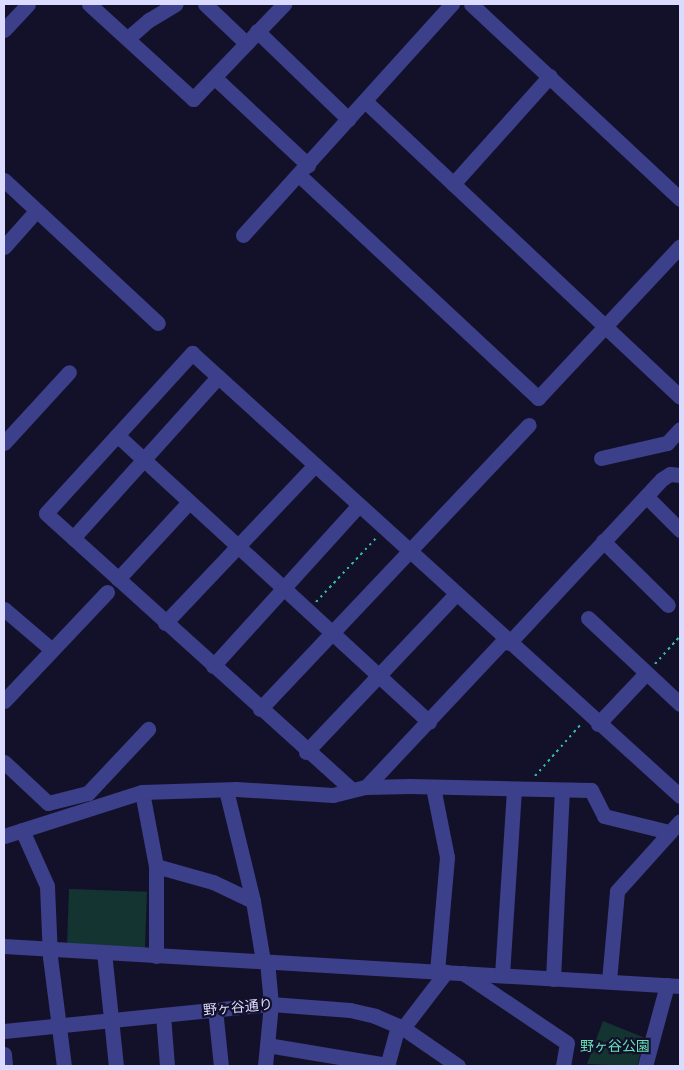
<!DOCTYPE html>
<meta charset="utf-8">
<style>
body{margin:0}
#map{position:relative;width:684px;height:1070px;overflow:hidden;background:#13112a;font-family:"Varela Round","Noto Sans JP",sans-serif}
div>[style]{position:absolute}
.green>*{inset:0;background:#143431;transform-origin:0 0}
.path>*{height:2px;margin-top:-1px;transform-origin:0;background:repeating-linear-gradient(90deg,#30bda9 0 2.5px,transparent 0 6.5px)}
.minor>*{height:15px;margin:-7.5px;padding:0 7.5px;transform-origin:7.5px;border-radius:7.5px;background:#3c3f89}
span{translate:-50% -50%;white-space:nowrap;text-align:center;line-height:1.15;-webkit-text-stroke:4.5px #13112a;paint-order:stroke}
.street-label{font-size:14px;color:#dbdaff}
.park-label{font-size:14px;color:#64e1b8}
.frame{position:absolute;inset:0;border:5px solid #dbdaff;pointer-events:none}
</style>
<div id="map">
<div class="green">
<div style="left:69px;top:889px;width:78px;height:57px;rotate:2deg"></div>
<div style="clip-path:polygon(603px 1021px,645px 1038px,637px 1066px,587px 1064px)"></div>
</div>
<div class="path">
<div style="left:316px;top:602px;width:88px;rotate:-46.8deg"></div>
<div style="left:655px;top:664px;width:38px;rotate:-48deg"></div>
<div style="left:535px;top:776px;width:71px;rotate:-48.4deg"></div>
</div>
<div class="minor">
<div style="left:89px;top:4px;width:141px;rotate:42.4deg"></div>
<div style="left:193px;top:99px;width:132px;rotate:-46.2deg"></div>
<div style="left:205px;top:4px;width:57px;rotate:43.6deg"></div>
<div style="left:471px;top:4px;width:286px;rotate:43deg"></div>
<div style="left:4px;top:30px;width:35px;rotate:-47deg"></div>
<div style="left:257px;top:31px;width:127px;rotate:44deg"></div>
<div style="left:128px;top:38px;width:28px;rotate:-41deg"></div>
<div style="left:149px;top:20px;width:31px;rotate:-31deg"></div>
<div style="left:214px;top:77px;width:129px;rotate:43.1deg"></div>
<div style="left:365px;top:101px;width:432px;rotate:43.2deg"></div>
<div style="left:299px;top:175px;width:327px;rotate:43deg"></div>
<div style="left:538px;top:398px;width:208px;rotate:-46.9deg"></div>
<div style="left:4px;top:180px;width:210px;rotate:42.9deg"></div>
<div style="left:453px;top:184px;width:145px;rotate:-48.1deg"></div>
<div style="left:243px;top:235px;width:312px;rotate:-47.9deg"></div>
<div style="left:4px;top:247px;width:48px;rotate:-48.4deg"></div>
<div style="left:117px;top:435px;width:424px;rotate:42.6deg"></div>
<div style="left:4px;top:443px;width:96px;rotate:-47.5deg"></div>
<div style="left:601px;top:458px;width:68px;rotate:-12.8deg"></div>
<div style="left:667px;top:443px;width:19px;rotate:-47deg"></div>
<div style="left:646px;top:496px;width:48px;rotate:45deg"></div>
<div style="left:73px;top:538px;width:217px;rotate:-48deg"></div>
<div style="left:603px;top:541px;width:91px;rotate:44.6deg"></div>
<div style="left:118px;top:579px;width:105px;rotate:-47.3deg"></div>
<div style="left:4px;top:609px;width:63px;rotate:40.5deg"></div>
<div style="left:588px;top:618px;width:126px;rotate:43.1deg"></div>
<div style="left:165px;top:623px;width:218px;rotate:-46.5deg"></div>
<div style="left:509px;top:643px;width:224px;rotate:-47deg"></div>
<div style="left:662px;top:479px;width:9px;rotate:-32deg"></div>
<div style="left:670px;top:474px;width:10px;rotate:6deg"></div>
<div style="left:213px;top:666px;width:217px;rotate:-47.8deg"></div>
<div style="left:4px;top:701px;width:150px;rotate:-46.6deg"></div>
<div style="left:260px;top:709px;width:391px;rotate:-46.6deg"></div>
<div style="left:598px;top:724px;width:70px;rotate:-46.7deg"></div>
<div style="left:306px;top:752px;width:218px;rotate:-46.5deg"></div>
<div style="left:4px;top:762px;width:60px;rotate:43deg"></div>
<div style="left:48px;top:803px;width:41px;rotate:-14deg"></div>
<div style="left:88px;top:793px;width:88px;rotate:-46.8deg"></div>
<div style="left:366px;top:787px;width:203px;rotate:-46.8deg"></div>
<div style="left:433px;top:787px;width:71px;rotate:78.7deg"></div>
<div style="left:447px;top:857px;width:114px;rotate:95deg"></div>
<div style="left:351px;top:789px;width:411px;rotate:-137.9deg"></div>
<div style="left:46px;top:513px;width:217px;rotate:-47.6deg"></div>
<div style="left:192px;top:353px;width:659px;rotate:42.23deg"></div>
<div style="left:226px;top:790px;width:114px;rotate:76.3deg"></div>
<div style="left:253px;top:901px;width:61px;rotate:80.5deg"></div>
<div style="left:142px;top:792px;width:75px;rotate:79.3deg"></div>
<div style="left:156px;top:866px;width:90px;rotate:90deg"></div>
<div style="left:22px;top:830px;width:61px;rotate:65.9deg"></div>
<div style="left:47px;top:886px;width:71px;rotate:87.6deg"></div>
<div style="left:50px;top:957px;width:110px;rotate:82.7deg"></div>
<div style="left:4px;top:836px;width:145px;rotate:-17.7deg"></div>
<div style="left:142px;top:792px;width:94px;rotate:-1.8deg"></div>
<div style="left:236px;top:789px;width:97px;rotate:3.5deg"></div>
<div style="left:333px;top:795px;width:34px;rotate:-14deg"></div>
<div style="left:366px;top:787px;width:44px;rotate:-1.3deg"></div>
<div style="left:410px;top:786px;width:181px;rotate:1.3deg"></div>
<div style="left:591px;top:790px;width:29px;rotate:63deg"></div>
<div style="left:604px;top:816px;width:67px;rotate:13.8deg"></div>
<div style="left:156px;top:866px;width:59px;rotate:15.7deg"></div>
<div style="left:213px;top:882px;width:44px;rotate:25.4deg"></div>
<div style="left:4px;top:946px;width:677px;rotate:3.39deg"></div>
<div style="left:104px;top:952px;width:115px;rotate:84deg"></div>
<div style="left:463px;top:973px;width:125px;rotate:33.9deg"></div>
<div style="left:567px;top:1043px;width:23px;rotate:100deg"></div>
<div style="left:502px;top:975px;width:186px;rotate:-86.3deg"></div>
<div style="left:553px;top:979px;width:189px;rotate:-87.3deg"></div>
<div style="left:609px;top:981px;width:90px;rotate:-84.9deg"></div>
<div style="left:617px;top:891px;width:94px;rotate:-48deg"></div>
<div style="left:215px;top:1009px;width:57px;rotate:84deg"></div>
<div style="left:163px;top:1015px;width:51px;rotate:85.5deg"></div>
<div style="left:403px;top:1028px;width:71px;rotate:-52.5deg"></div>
<div style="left:4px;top:1031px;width:268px;rotate:-5.8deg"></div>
<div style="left:271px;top:1004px;width:79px;rotate:4.3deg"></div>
<div style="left:350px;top:1010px;width:26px;rotate:13deg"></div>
<div style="left:375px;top:1016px;width:30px;rotate:23deg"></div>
<div style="left:403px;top:1028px;width:67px;rotate:34.6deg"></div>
<div style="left:267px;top:1045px;width:123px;rotate:9.4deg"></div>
<div style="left:4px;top:1054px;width:12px;rotate:85deg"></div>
<div style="left:265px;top:1066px;width:62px;rotate:-84.5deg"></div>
<div style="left:271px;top:1004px;width:43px;rotate:-95.3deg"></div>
<div style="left:387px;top:1066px;width:41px;rotate:-74.6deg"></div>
<div style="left:645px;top:1066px;width:84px;rotate:-74.8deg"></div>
</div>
<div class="street-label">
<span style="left:238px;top:1008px;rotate:-5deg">野ヶ谷通り</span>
</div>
<div class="park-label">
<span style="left:615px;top:1047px">野ヶ谷公園</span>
</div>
<div class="frame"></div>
</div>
